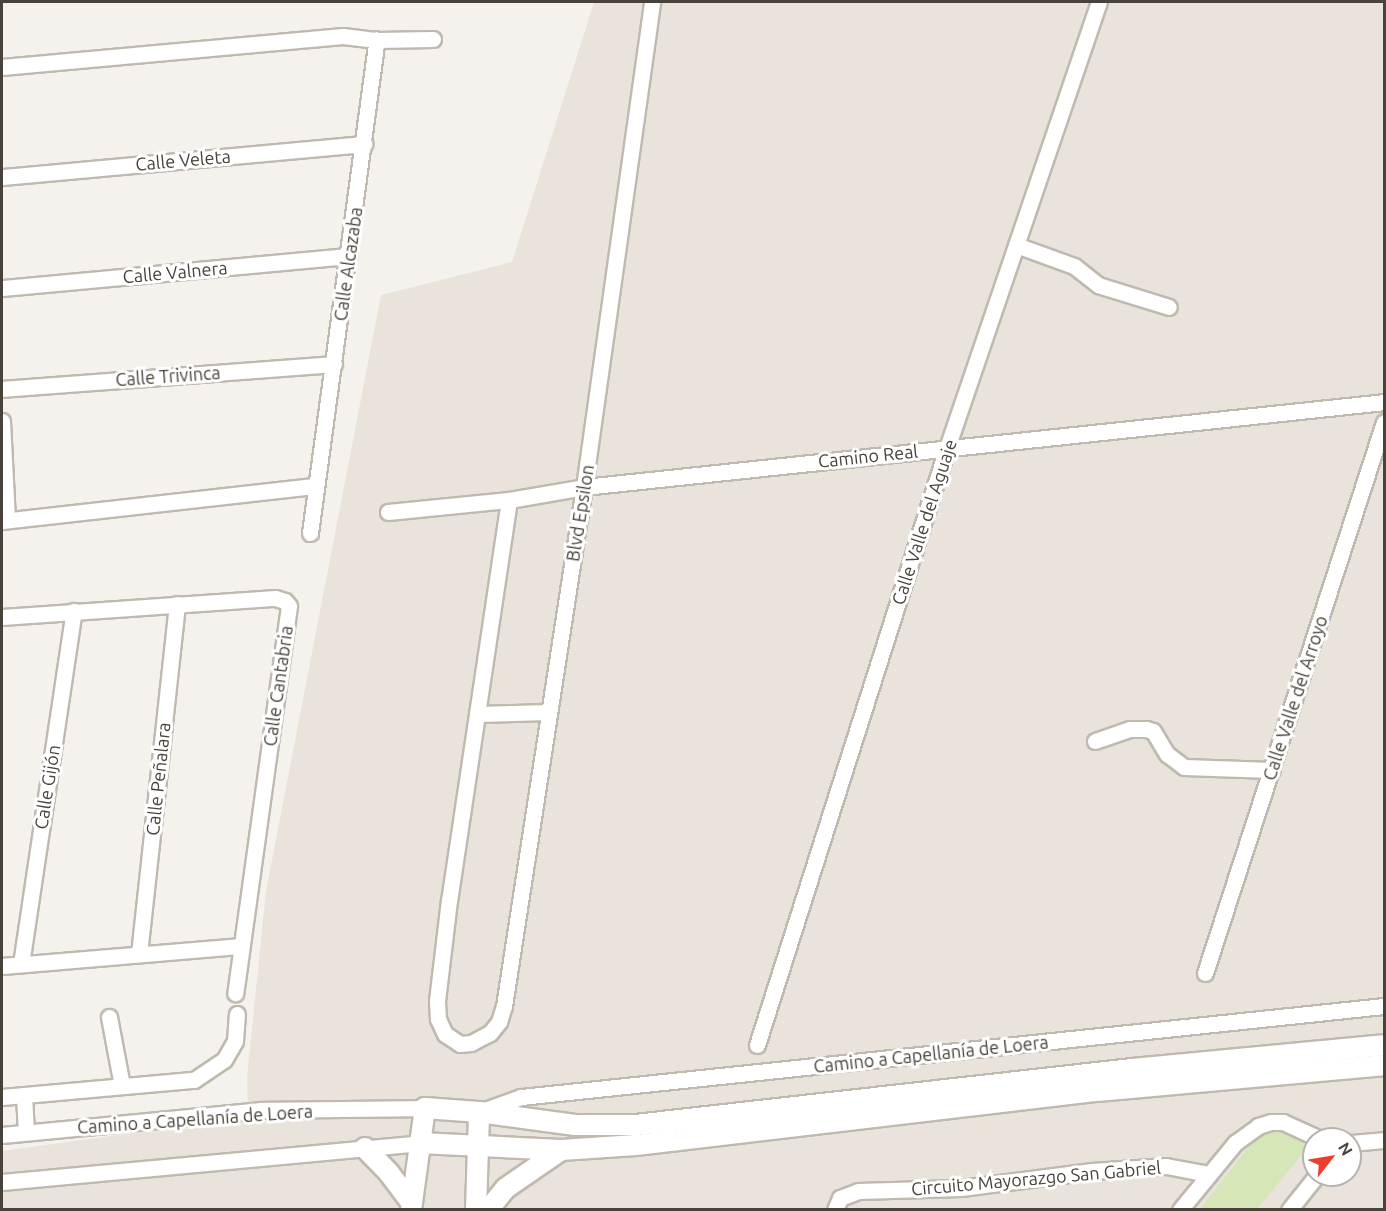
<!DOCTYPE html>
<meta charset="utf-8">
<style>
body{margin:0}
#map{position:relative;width:1386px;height:1211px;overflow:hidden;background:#f5f2ed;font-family:Ubuntu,sans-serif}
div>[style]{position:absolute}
.residential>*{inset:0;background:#e9e3db}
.green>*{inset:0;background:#d5e6b9}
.roads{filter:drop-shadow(2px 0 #c0b9af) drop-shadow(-2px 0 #c0b9af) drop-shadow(0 2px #c0b9af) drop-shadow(0 -2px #c0b9af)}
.minor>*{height:15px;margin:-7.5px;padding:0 7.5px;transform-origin:7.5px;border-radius:7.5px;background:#fff}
.tertiary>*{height:20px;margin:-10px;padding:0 10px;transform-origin:10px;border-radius:10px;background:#fff}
span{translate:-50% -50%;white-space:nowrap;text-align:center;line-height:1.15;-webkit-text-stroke:6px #fff;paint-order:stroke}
.street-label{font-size:18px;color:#49423a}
.frame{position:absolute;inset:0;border:3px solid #49423a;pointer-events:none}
.north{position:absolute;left:1302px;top:1127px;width:60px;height:60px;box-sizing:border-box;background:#fff;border:2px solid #b6b3b0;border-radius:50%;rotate:59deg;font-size:16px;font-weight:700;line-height:24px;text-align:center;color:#49423a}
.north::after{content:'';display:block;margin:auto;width:21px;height:27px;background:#ea3e2f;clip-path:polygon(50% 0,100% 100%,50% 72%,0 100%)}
</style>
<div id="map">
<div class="residential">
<div style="clip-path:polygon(evenodd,594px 2px,1384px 2px,1384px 1209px,2px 1210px,2px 1151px,248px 1117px,247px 1077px,266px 891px,381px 295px,512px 262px,594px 2px,1314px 1139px,1350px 1139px,1350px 1175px,1314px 1175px,1314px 1139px)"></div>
</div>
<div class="green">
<div style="clip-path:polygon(1288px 1125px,1314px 1139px,1312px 1162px,1303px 1153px,1257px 1209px,1199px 1210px,1254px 1140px)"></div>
</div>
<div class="roads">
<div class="minor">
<div style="left:2px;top:67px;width:342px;rotate:-5.2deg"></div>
<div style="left:343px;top:36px;width:34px;rotate:7deg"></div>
<div style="left:377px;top:40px;width:56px;rotate:-1deg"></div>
<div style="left:2px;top:177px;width:364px;rotate:-5.2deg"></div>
<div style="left:1016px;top:245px;width:62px;rotate:19.9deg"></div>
<div style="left:1074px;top:266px;width:31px;rotate:38deg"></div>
<div style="left:1098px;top:285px;width:74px;rotate:17.2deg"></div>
<div style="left:2px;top:288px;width:348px;rotate:-5.3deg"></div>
<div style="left:2px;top:389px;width:333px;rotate:-4.3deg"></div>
<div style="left:2px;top:421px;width:99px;rotate:87.1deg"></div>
<div style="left:509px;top:500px;width:404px;rotate:98.5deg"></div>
<div style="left:449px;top:900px;width:102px;rotate:96.8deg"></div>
<div style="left:437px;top:1001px;width:18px;rotate:87deg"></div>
<div style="left:438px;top:1019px;width:17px;rotate:65deg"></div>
<div style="left:445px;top:1034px;width:18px;rotate:34deg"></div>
<div style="left:460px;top:1044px;width:11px;rotate:-5deg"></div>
<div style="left:471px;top:1043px;width:21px;rotate:-28deg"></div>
<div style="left:490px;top:1033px;width:14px;rotate:-51deg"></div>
<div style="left:499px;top:1022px;width:17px;rotate:-73deg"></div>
<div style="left:504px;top:1006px;width:525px;rotate:-81.24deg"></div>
<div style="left:584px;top:487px;width:490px;rotate:-82deg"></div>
<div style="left:388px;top:512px;width:122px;rotate:-5.7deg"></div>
<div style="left:509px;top:500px;width:76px;rotate:-9.8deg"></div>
<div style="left:584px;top:487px;width:805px;rotate:-6.06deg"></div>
<div style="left:2px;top:521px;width:316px;rotate:-6.4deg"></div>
<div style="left:310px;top:533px;width:498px;rotate:-82.3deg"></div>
<div style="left:2px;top:617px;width:274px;rotate:-4deg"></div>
<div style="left:275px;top:598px;width:10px;rotate:17deg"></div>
<div style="left:285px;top:601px;width:6px;rotate:51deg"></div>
<div style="left:289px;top:606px;width:391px;rotate:97.9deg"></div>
<div style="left:477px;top:714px;width:72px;rotate:-1.6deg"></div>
<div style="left:1095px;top:741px;width:37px;rotate:-19deg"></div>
<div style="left:1130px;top:729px;width:16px"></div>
<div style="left:1146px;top:729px;width:7px;rotate:16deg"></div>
<div style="left:1153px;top:731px;width:27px;rotate:59deg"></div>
<div style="left:1167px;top:754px;width:21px;rotate:37deg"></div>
<div style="left:1184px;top:767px;width:88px;rotate:2deg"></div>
<div style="left:139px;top:954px;width:352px;rotate:-83.8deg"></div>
<div style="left:21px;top:964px;width:357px;rotate:-81.5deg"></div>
<div style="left:2px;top:966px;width:239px;rotate:-4.8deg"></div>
<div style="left:1205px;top:973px;width:579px;rotate:-72deg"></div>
<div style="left:109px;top:1017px;width:70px;rotate:79.3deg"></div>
<div style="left:757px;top:1045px;width:627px;rotate:-72.35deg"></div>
<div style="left:947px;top:448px;width:471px;rotate:-71.2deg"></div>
<div style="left:24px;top:1095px;width:37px;rotate:87deg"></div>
<div style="left:2px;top:1097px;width:193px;rotate:-5.1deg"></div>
<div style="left:194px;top:1080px;width:36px;rotate:-34deg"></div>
<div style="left:224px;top:1060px;width:22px;rotate:-60deg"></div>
<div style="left:235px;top:1041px;width:27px;rotate:-86deg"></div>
<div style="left:479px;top:1112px;width:45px;rotate:-19.7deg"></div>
<div style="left:521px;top:1097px;width:868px;rotate:-6.02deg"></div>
<div style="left:2px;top:1135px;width:259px;rotate:-5.5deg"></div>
<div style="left:260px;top:1110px;width:165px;rotate:-0.7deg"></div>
<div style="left:1350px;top:1143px;width:34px;rotate:-5deg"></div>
<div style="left:2px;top:1182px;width:421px;rotate:-5.3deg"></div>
<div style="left:835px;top:1210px;width:13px;rotate:-67deg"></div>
<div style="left:840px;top:1198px;width:19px;rotate:-21deg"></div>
<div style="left:858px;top:1191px;width:103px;rotate:-1.7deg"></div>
<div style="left:961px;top:1188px;width:132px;rotate:-7.4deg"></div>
<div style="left:1092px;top:1171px;width:74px;rotate:-3.9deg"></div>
<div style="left:1166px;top:1166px;width:44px;rotate:10.5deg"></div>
<div style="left:1180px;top:1210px;width:87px;rotate:-50.6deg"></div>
<div style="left:1235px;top:1143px;width:29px;rotate:-36deg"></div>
<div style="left:1258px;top:1126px;width:14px;rotate:-17deg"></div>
<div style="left:1271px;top:1122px;width:12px"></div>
<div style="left:1283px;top:1122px;width:41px;rotate:24.7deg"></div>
<div style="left:1289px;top:1210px;width:45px;rotate:-51.3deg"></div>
</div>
<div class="tertiary">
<div style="left:421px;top:1143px;width:140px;rotate:2.9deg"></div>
<div style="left:561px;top:1150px;width:75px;rotate:-3.8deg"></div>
<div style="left:636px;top:1145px;width:466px;rotate:-6.7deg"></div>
<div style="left:1099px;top:1091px;width:286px;rotate:-5.2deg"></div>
<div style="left:365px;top:1148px;width:35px;rotate:46deg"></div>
<div style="left:389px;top:1173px;width:38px;rotate:53deg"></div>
<div style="left:411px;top:1210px;width:103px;rotate:-82.2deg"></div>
<div style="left:425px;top:1108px;width:54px;rotate:4.2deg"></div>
<div style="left:479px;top:1112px;width:97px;rotate:7.7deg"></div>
<div style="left:575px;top:1125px;width:60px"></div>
<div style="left:635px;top:1125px;width:500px;rotate:-6.43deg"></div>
<div style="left:1132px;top:1069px;width:253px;rotate:-5.4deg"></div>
<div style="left:476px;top:1210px;width:98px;rotate:-88.2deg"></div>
<div style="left:488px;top:1210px;width:28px;rotate:-51deg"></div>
<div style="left:506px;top:1188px;width:67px;rotate:-34.6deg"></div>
</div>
</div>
<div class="street-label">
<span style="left:183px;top:160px;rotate:-5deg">Calle Veleta</span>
<span style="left:348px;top:264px;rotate:-82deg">Calle Alcazaba</span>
<span style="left:175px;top:272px;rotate:-5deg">Calle Valnera</span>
<span style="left:168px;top:376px;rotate:-4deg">Calle Trivinca</span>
<span style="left:868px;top:456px;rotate:-6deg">Camino Real</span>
<span style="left:580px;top:513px;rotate:-81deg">Blvd Epsilon</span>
<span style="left:924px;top:522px;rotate:-72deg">Calle Valle del Aguaje</span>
<span style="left:278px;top:686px;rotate:-82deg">Calle Cantabria</span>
<span style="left:1295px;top:698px;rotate:-72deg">Calle Valle del Arroyo</span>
<span style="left:158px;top:779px;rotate:-84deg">Calle Peñalara</span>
<span style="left:47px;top:787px;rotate:-81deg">Calle Gijón</span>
<span style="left:931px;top:1054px;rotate:-6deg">Camino a Capellanía de Loera</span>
<span style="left:195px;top:1119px;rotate:-4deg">Camino a Capellanía de Loera</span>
<span style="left:1036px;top:1178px;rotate:-5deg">Circuito Mayorazgo San Gabriel</span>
</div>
<div class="frame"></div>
<div class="north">N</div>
</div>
